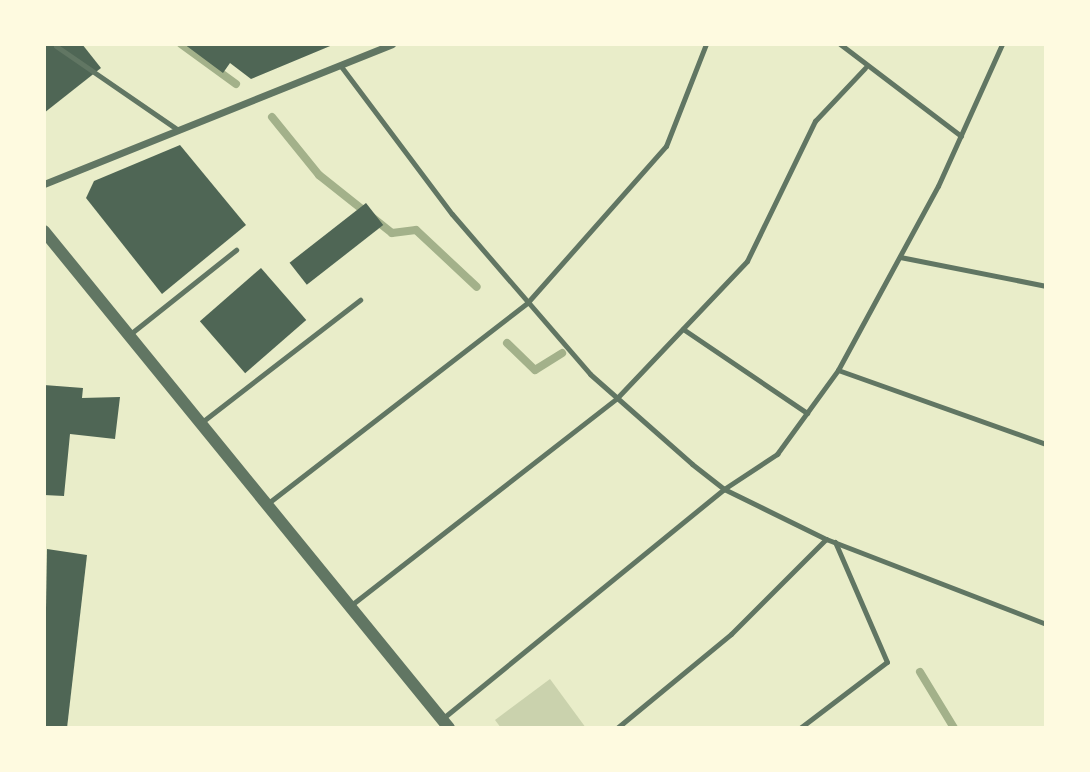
<!DOCTYPE html>
<style>
body{margin:0}
#map{position:relative;width:1090px;height:772px;overflow:hidden;background:#e9edc9;font-family:Lato,sans-serif}
div>[style]{position:absolute}
.green>*{inset:0;background:#cad2ad}
.stream>*{height:8px;margin:-4px;padding:0 4px;transform-origin:4px;border-radius:4px;background:#a3b18a}
.building>*{inset:0;background:#4f6655;transform-origin:0 0}
.service>*{height:5px;margin:-2.5px;padding:0 2.5px;transform-origin:2.5px;border-radius:2.5px;background:#617663}
.minor>*{height:7px;margin:-3.5px;padding:0 3.5px;transform-origin:3.5px;border-radius:3.5px;background:#617663}
.tertiary>*{height:12px;margin:-6px;padding:0 6px;transform-origin:6px;border-radius:6px;background:#617663}
span{translate:-50% -50%;white-space:nowrap;text-align:center;line-height:1.15;-webkit-text-stroke:5px #fefae0;paint-order:stroke}
.frame{position:absolute;inset:0;border:46px solid #fefae0;pointer-events:none}
</style>
<div id="map">
<div class="green">
<div style="clip-path:polygon(550px 679px,586px 728px,501px 728px,495px 720px)"></div>
</div>
<div class="stream">
<div style="left:181px;top:44px;width:68px;rotate:36deg"></div>
<div style="left:272px;top:117px;width:75px;rotate:51deg"></div>
<div style="left:319px;top:175px;width:93px;rotate:38.5deg"></div>
<div style="left:392px;top:233px;width:24px;rotate:-7deg"></div>
<div style="left:416px;top:230px;width:83px;rotate:43.1deg"></div>
<div style="left:507px;top:343px;width:39px;rotate:44deg"></div>
<div style="left:535px;top:370px;width:32px;rotate:-32deg"></div>
<div style="left:920px;top:672px;width:66px;rotate:58.7deg"></div>
</div>
<div class="building">
<div style="clip-path:polygon(44px 44px,82px 44px,101px 68px,44px 113px)"></div>
<div style="clip-path:polygon(184px 44px,335px 44px,251px 79px,230px 63px,223px 73px)"></div>
<div style="clip-path:polygon(180px 145px,246px 225px,162px 294px,86px 198px,94px 181px)"></div>
<div style="left:366px;top:203px;width:28px;height:97px;rotate:52deg"></div>
<div style="left:261px;top:268px;width:69px;height:81px;rotate:49deg"></div>
<div style="clip-path:polygon(44px 385px,83px 388px,82px 398px,120px 397px,115px 439px,70px 434px,64px 496px,44px 495px)"></div>
<div style="clip-path:polygon(47px 549px,87px 555px,67px 728px,44px 728px)"></div>
</div>
<div class="service">
<div style="left:840px;top:44px;width:152px;rotate:37.2deg"></div>
<div style="left:56px;top:46px;width:148px;rotate:34.5deg"></div>
<div style="left:340px;top:65px;width:186px;rotate:53.1deg"></div>
<div style="left:452px;top:214px;width:211px;rotate:49.2deg"></div>
<div style="left:590px;top:374px;width:136px;rotate:41.4deg"></div>
<div style="left:692px;top:464px;width:41px;rotate:38deg"></div>
<div style="left:724px;top:489px;width:114px;rotate:26.1deg"></div>
<div style="left:826px;top:539px;width:236px;rotate:21.1deg"></div>
<div style="left:900px;top:257px;width:149px;rotate:11.2deg"></div>
<div style="left:683px;top:329px;width:150px;rotate:34.1deg"></div>
<div style="left:129px;top:335px;width:137px;rotate:-38.5deg"></div>
<div style="left:838px;top:370px;width:221px;rotate:19.6deg"></div>
<div style="left:202px;top:422px;width:200px;rotate:-37.7deg"></div>
<div style="left:267px;top:504px;width:330px;rotate:-37.7deg"></div>
<div style="left:528px;top:302px;width:208px;rotate:-48.5deg"></div>
<div style="left:666px;top:146px;width:110px;rotate:-68.6deg"></div>
<div style="left:350px;top:606px;width:338px;rotate:-37.9deg"></div>
<div style="left:617px;top:398px;width:189px;rotate:-46.5deg"></div>
<div style="left:747px;top:261px;width:156px;rotate:-64.1deg"></div>
<div style="left:815px;top:121px;width:73px;rotate:-46.7deg"></div>
<div style="left:442px;top:719px;width:364px;rotate:-39.2deg"></div>
<div style="left:724px;top:489px;width:64px;rotate:-33.4deg"></div>
<div style="left:777px;top:454px;width:104px;rotate:-54deg"></div>
<div style="left:838px;top:370px;width:209px;rotate:-61.5deg"></div>
<div style="left:938px;top:186px;width:156px;rotate:-65.7deg"></div>
<div style="left:617px;top:728px;width:148px;rotate:-39.5deg"></div>
<div style="left:731px;top:634px;width:134px;rotate:-45deg"></div>
<div style="left:800px;top:728px;width:109px;rotate:-37.2deg"></div>
<div style="left:887px;top:662px;width:131px;rotate:-113.4deg"></div>
</div>
<div class="minor">
<div style="left:44px;top:184px;width:375px;rotate:-21.9deg"></div>
</div>
<div class="tertiary">
<div style="left:44px;top:231px;width:641px;rotate:50.82deg"></div>
</div>
<div class="frame"></div>
</div>
